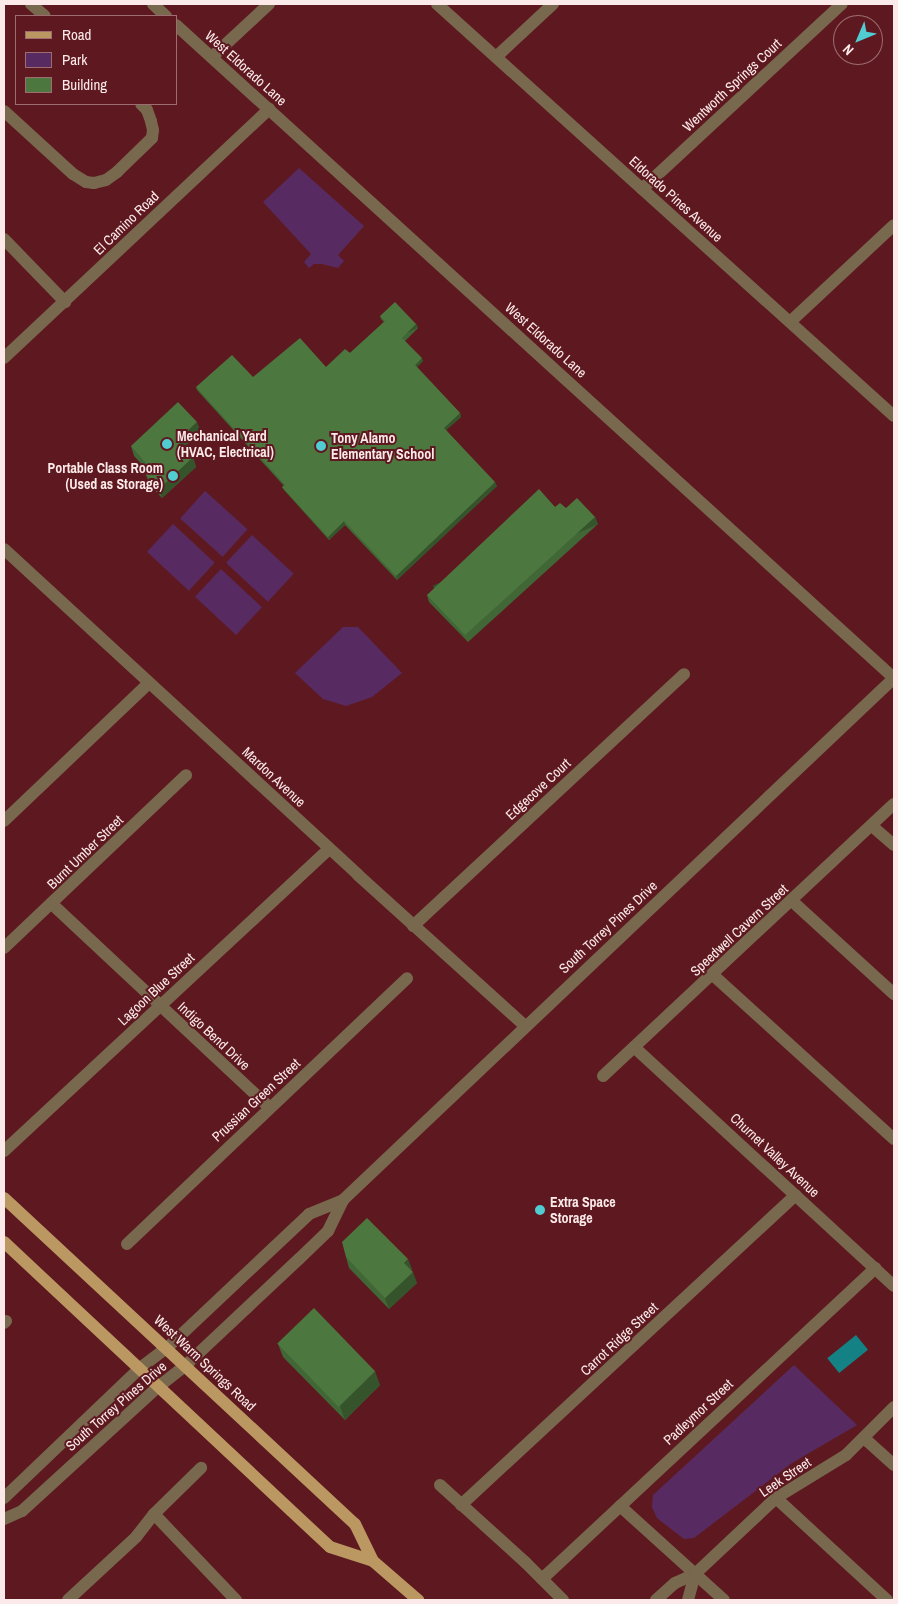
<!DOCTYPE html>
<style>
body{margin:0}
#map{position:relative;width:898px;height:1604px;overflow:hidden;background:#5e1920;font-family:"Archivo Narrow",sans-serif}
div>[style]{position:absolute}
.green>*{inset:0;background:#572b62;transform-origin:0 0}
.water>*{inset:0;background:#148185;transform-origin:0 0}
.minor>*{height:12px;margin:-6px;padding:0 6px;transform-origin:6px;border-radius:6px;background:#78684d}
.major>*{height:12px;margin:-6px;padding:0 6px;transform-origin:6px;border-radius:6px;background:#bb9861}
.wall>*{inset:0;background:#416736}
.shaded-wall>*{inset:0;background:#35542c;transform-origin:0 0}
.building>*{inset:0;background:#4c783f;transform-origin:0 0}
.dots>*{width:14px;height:14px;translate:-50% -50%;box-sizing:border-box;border:2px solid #5e1920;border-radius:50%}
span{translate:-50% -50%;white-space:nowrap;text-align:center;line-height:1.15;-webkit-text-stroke:4px #5e1920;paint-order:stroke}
.street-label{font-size:14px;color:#fceaea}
.poi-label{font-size:14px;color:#fceaea;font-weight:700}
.left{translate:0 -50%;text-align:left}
.right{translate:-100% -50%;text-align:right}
.frame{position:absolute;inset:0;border:5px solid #fceaea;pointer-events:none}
.legend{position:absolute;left:15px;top:15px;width:162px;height:90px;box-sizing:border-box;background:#5e1920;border:1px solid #9d6d71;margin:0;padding:6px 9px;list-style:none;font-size:15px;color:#fceaea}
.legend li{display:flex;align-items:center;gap:10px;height:25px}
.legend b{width:25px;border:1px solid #9d6d71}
.north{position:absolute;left:833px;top:15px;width:50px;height:50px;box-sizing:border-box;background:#5e1920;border:1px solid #9d6d71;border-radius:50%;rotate:225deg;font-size:14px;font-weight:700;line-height:20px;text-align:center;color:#fceaea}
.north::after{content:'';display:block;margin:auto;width:18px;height:22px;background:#51ccd1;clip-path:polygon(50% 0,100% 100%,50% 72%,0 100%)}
</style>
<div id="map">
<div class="green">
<div style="clip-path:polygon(299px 168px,364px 226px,338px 255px,344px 261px,338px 268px,322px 264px,314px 264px,309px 268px,304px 262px,311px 254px,263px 202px)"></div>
<div style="left:205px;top:491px;width:57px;height:37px;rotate:42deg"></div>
<div style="left:173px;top:524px;width:57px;height:38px;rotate:43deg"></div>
<div style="left:252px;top:535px;width:57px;height:38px;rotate:43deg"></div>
<div style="left:221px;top:569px;width:56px;height:38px;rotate:43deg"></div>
<div style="clip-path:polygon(343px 627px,358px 627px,402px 673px,372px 697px,346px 706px,323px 699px,295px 673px)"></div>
<div style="clip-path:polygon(794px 1365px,857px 1425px,792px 1463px,694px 1538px,684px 1539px,657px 1518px,652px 1507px,653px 1495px)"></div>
</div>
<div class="water">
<div style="left:856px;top:1335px;width:19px;height:37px;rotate:51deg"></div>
</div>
<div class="minor">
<div style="left:31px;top:4px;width:18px;rotate:41deg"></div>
<div style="left:153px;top:4px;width:18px;rotate:43deg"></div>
<div style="left:437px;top:4px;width:615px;rotate:42.04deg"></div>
<div style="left:176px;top:25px;width:971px;rotate:42.29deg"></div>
<div style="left:212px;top:57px;width:78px;rotate:-42.9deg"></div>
<div style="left:496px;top:57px;width:78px;rotate:-42.9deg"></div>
<div style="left:4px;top:111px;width:93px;rotate:42.4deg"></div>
<div style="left:73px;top:174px;width:15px;rotate:32deg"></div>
<div style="left:86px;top:182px;width:8px;rotate:7deg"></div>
<div style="left:94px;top:183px;width:12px;rotate:-14deg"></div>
<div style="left:106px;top:180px;width:14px;rotate:-36deg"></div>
<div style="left:117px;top:172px;width:49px;rotate:-44.2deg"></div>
<div style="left:152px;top:138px;width:8px;rotate:-83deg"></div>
<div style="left:153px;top:130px;width:9px;rotate:-103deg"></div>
<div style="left:151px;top:121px;width:12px;rotate:-110deg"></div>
<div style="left:147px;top:110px;width:8px;rotate:-135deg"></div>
<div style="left:642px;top:189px;width:272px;rotate:-42.8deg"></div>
<div style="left:4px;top:239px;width:88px;rotate:45.9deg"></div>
<div style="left:790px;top:322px;width:142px;rotate:-43deg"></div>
<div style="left:4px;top:358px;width:364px;rotate:-43.2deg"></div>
<div style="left:4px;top:549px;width:481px;rotate:42.6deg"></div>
<div style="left:358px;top:875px;width:225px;rotate:42.1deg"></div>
<div style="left:4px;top:821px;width:200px;rotate:-43.6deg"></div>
<div style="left:872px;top:826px;width:29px;rotate:41deg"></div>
<div style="left:792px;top:901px;width:138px;rotate:42.4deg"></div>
<div style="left:52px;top:904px;width:297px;rotate:43.1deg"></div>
<div style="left:413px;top:926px;width:370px;rotate:-42.9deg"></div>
<div style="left:4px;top:948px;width:251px;rotate:-43.5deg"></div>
<div style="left:713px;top:975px;width:244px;rotate:42.2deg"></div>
<div style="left:634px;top:1047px;width:353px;rotate:42.6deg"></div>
<div style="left:603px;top:1076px;width:398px;rotate:-43.1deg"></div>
<div style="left:4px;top:1151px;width:444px;rotate:-42.9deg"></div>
<div style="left:127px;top:1244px;width:386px;rotate:-43.5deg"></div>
<div style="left:4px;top:1323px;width:3px;rotate:-45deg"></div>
<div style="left:864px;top:1438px;width:40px;rotate:42deg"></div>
<div style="left:440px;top:1485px;width:115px;rotate:42.2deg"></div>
<div style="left:525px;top:1562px;width:54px;rotate:45deg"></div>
<div style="left:4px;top:1498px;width:188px;rotate:-43.7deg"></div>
<div style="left:140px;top:1368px;width:34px;rotate:-37deg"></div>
<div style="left:167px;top:1348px;width:195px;rotate:-43.3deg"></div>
<div style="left:309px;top:1214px;width:37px;rotate:-22deg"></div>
<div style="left:776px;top:1498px;width:151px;rotate:42.6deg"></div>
<div style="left:461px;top:1505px;width:456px;rotate:-42.8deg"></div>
<div style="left:620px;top:1506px;width:140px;rotate:42.1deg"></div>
<div style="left:154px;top:1514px;width:119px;rotate:46.4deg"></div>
<div style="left:4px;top:1519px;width:20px;rotate:-24deg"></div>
<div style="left:22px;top:1511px;width:184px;rotate:-42.4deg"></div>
<div style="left:158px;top:1387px;width:36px;rotate:-38deg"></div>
<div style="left:186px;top:1365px;width:155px;rotate:-43.2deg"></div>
<div style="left:299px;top:1259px;width:40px;rotate:-44deg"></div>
<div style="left:328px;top:1231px;width:34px;rotate:-64deg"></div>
<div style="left:343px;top:1200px;width:759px;rotate:-43.45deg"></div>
<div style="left:542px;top:1579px;width:456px;rotate:-43deg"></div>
<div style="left:68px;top:1600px;width:93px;rotate:-42.8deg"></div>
<div style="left:136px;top:1537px;width:29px;rotate:-52deg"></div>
<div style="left:154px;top:1514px;width:66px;rotate:-44.4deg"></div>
<div style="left:656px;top:1600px;width:25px;rotate:-42deg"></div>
<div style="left:675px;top:1583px;width:22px;rotate:-24deg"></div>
<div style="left:695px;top:1574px;width:111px;rotate:-43.2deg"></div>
<div style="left:776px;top:1498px;width:82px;rotate:-31.6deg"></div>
<div style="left:846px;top:1455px;width:68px;rotate:-45deg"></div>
<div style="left:688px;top:1600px;width:27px;rotate:-75deg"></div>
</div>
<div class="major">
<div style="left:4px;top:1198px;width:479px;rotate:42.9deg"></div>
<div style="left:355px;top:1524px;width:41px;rotate:64.1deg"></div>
<div style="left:373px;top:1561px;width:60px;rotate:40.9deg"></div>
<div style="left:4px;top:1242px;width:446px;rotate:43.1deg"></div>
<div style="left:330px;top:1547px;width:45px;rotate:18deg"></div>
</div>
<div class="wall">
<div style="clip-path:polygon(380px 316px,416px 324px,418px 328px,405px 341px,423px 361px,417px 367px,460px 413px,461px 417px,446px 430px,497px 486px,397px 580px,345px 525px,329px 540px,284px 490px,282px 487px,284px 486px,197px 390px,196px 387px,326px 367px,350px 353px,384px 322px,381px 319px)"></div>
<div style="clip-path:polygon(201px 432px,184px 447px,193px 457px,196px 467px,162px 498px,150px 485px,146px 475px,149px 472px,134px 456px,131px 446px)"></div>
<div style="clip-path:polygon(566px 508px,595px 517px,598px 524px,468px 642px,429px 602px,427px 595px)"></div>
<div style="clip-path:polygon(346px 1257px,412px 1269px,411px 1271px,417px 1283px,389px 1309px,349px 1268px)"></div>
<div style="clip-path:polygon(278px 1344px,380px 1385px,345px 1420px,283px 1357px)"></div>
</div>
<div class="shaded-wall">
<div style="left:416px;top:324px;width:4px;height:20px;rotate:63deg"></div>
<div style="clip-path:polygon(422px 358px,423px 361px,416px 368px,415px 365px)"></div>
<div style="clip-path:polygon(460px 413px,461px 417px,445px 431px,444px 428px)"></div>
<div style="clip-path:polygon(197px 422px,201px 432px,181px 450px,177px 441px)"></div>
<div style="clip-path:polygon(193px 457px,196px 467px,162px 498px,159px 489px)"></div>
<div style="clip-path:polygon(495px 482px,497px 486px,397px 580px,396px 576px)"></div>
<div style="left:595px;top:517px;width:8px;height:176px;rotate:67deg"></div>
<div style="clip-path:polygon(344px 521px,345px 525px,329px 540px,328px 537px)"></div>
<div style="clip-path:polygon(408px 1259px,412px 1269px,408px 1274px,404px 1263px)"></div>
<div style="clip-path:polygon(413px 1272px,417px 1283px,389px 1309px,385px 1298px)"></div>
<div style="clip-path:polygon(375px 1371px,380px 1385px,345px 1420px,340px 1406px)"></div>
</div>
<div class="building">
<div style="clip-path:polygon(395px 302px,416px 324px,402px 338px,422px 358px,415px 365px,460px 413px,444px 428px,495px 482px,396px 576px,344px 521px,328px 537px,282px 487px,285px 485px,196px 387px,232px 355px,253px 377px,300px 338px,326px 367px,345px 349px,350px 353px,385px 321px,380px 316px)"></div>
<div style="clip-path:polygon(178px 402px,197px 422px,177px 441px,193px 457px,159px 489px,146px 475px,152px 470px,131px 446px)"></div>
<div style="clip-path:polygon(539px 489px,555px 507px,560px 503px,566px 508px,577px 498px,595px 517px,465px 635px,427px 595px)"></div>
<div style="clip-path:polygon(367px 1218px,408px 1259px,404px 1263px,413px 1272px,385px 1298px,346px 1257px,342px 1242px)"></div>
<div style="left:314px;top:1308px;width:88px;height:51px;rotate:46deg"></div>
</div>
<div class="dots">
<div style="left:167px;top:444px;background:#51ccd1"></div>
<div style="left:321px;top:446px;background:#51ccd1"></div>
<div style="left:173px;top:476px;background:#51ccd1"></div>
<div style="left:540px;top:1210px;background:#51ccd1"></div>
</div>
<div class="street-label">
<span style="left:246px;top:68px;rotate:42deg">West Eldorado Lane</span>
<span style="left:732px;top:85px;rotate:-43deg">Wentworth Springs Court</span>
<span style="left:676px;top:199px;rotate:42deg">Eldorado Pines Avenue</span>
<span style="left:126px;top:223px;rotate:-44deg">El Camino Road</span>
<span style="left:546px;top:340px;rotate:42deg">West Eldorado Lane</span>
<span style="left:274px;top:777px;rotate:43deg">Mardon Avenue</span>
<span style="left:538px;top:789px;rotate:-43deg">Edgecove Court</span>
<span style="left:85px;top:852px;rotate:-44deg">Burnt Umber Street</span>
<span style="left:608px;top:927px;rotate:-43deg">South Torrey Pines Drive</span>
<span style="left:739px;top:930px;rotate:-43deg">Speedwell Cavern Street</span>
<span style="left:156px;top:989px;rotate:-43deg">Lagoon Blue Street</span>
<span style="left:214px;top:1036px;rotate:43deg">Indigo Bend Drive</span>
<span style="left:256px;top:1100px;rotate:-43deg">Prussian Green Street</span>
<span style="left:775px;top:1155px;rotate:43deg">Churnet Valley Avenue</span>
<span style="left:619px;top:1339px;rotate:-43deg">Carrot Ridge Street</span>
<span style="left:205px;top:1363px;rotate:43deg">West Warm Springs Road</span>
<span style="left:116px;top:1406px;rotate:-41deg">South Torrey Pines Drive</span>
<span style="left:698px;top:1412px;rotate:-43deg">Padleymor Street</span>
<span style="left:785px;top:1477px;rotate:-34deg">Leek Street</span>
</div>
<div class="poi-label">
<span class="left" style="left:177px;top:444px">Mechanical Yard<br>(HVAC, Electrical)</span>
<span class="left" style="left:331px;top:446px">Tony Alamo<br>Elementary School</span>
<span class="right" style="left:163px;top:476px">Portable Class Room<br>(Used as Storage)</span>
<span class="left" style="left:550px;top:1210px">Extra Space<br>Storage</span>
</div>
<div class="frame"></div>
<ul class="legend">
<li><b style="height:6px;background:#bb9861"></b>Road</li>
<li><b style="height:14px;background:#572b62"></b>Park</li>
<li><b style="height:14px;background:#4c783f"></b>Building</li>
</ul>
<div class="north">N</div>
</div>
